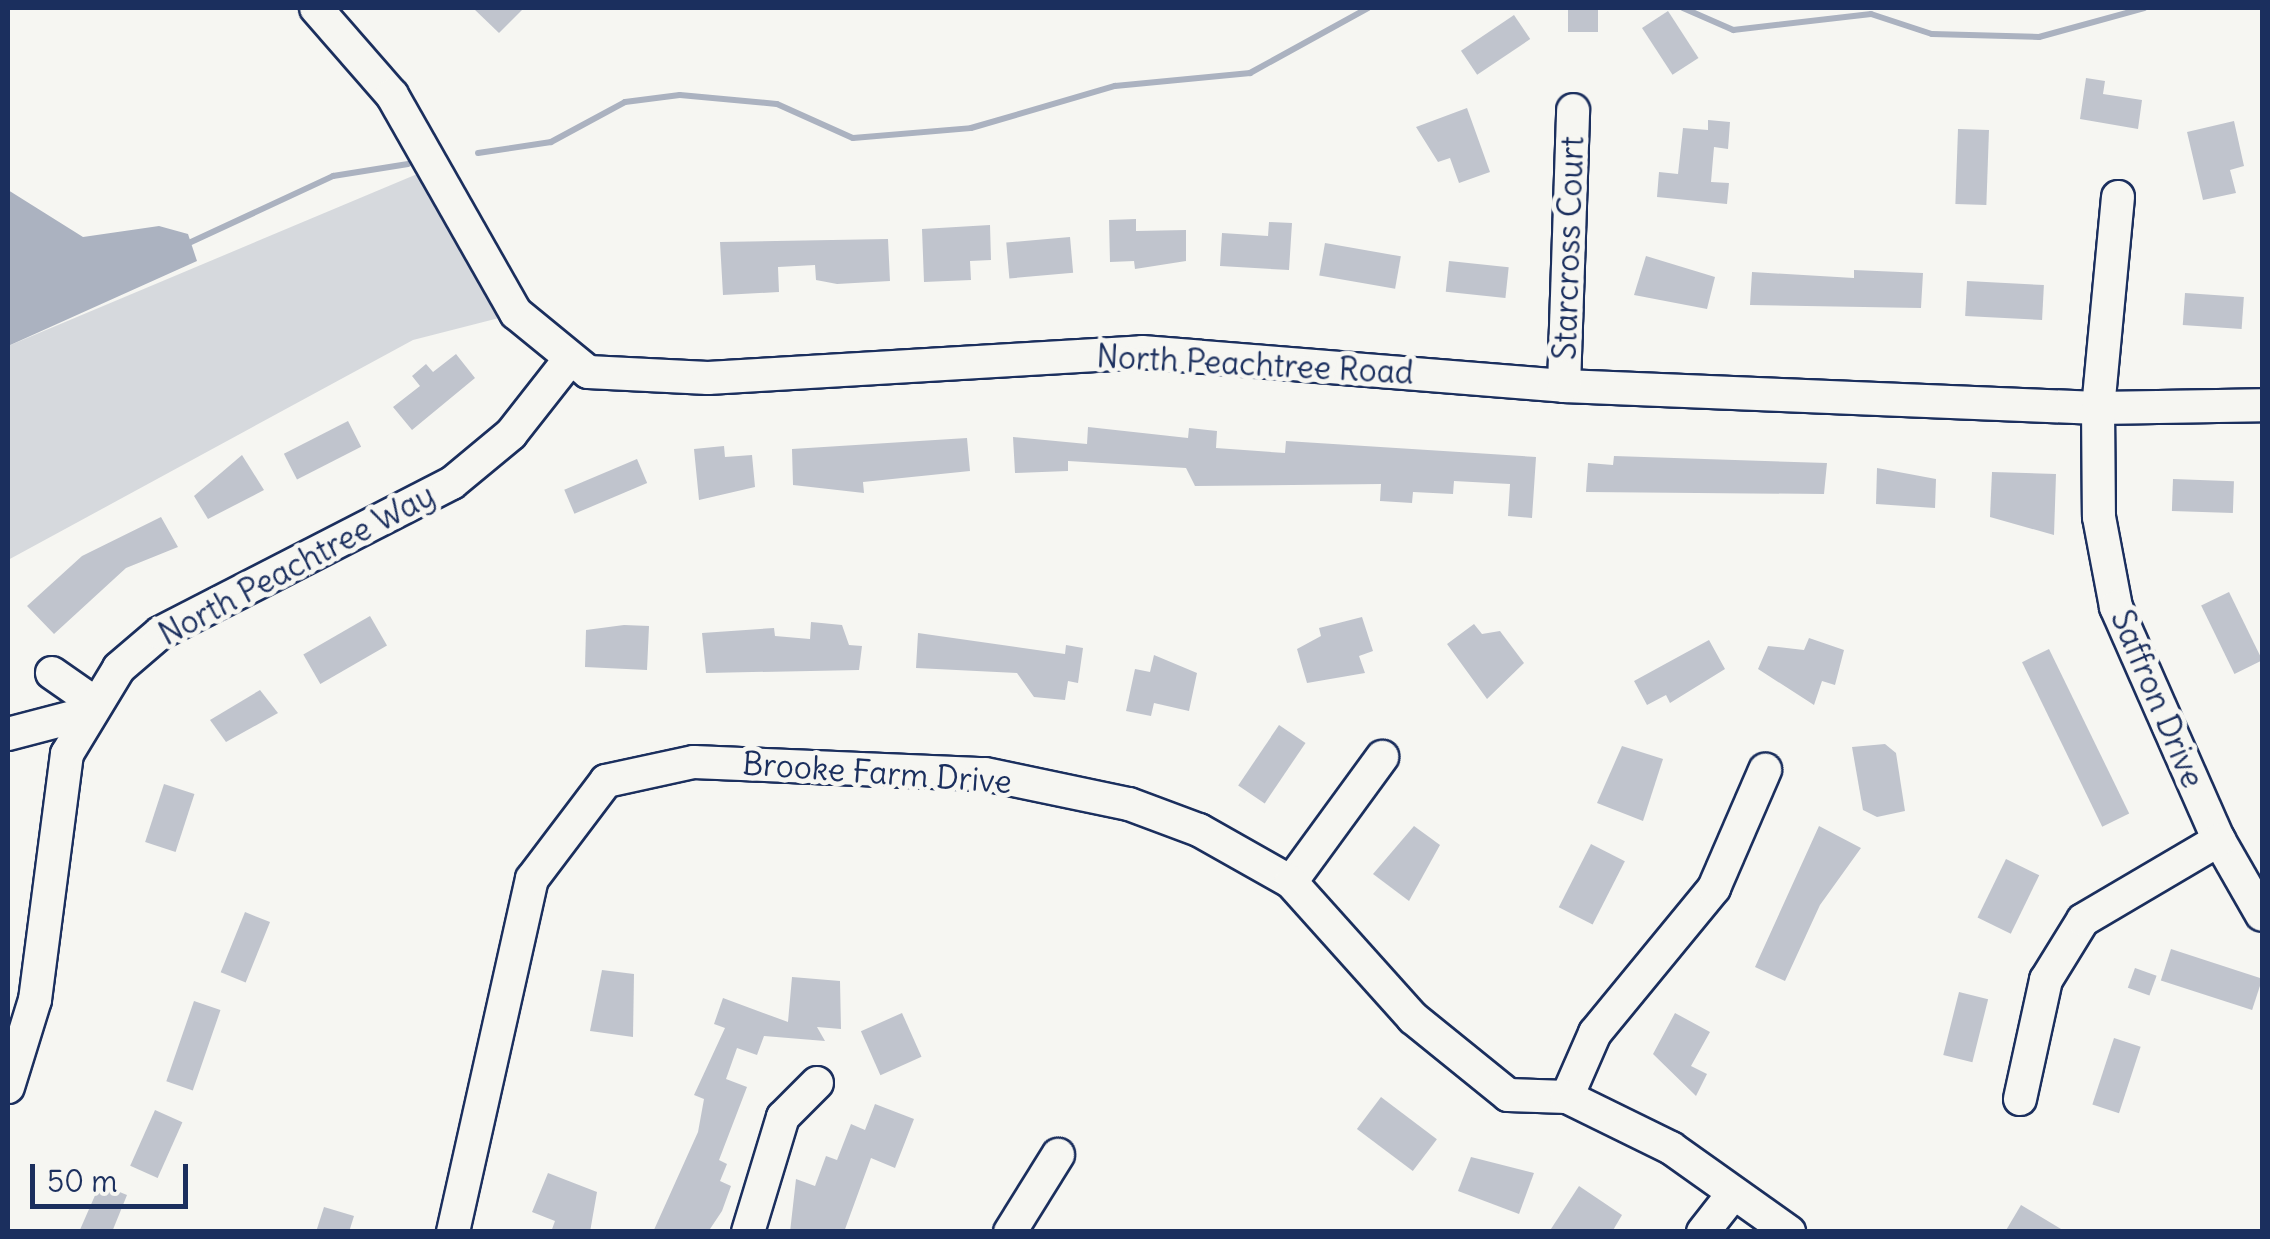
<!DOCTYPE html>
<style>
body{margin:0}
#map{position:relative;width:2270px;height:1239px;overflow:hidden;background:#f6f6f2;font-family:Delius,sans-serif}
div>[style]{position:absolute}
.green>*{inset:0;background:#d6d9dd}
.water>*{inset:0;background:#abb2c0}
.stream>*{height:6px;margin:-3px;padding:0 3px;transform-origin:3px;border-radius:3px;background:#abb2c0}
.building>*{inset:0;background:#c0c4cd;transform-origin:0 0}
.roads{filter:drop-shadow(2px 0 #1b2f5e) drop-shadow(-2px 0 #1b2f5e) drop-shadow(0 2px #1b2f5e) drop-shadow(0 -2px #1b2f5e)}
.minor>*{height:32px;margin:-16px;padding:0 16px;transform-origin:16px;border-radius:16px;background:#f6f6f2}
span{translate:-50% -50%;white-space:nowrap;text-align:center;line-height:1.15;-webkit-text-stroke:10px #f6f6f2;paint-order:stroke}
.street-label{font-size:32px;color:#1b2f5e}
.frame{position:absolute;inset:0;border:10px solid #1b2f5e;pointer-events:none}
.scale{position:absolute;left:30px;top:1164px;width:158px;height:45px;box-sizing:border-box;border:5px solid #1b2f5e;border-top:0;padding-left:12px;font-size:30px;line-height:35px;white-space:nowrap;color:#1b2f5e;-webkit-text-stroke:8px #f6f6f2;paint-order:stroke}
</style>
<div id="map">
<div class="green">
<div style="clip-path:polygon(422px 172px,499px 318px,413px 340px,8px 560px,8px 346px)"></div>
</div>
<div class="water">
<div style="clip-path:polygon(8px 190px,83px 237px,159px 226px,188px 234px,197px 261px,8px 346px)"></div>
</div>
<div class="stream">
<div style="left:1683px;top:8px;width:55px;rotate:23.7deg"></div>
<div style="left:1733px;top:30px;width:139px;rotate:-6.6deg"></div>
<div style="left:1871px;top:14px;width:64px;rotate:18.2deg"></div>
<div style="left:1932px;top:34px;width:107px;rotate:1.6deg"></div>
<div style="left:2039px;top:37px;width:109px;rotate:-15.4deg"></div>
<div style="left:478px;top:153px;width:74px;rotate:-8.6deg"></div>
<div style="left:551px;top:142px;width:84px;rotate:-28.4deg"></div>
<div style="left:625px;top:102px;width:55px;rotate:-7.3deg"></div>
<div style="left:680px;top:95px;width:97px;rotate:5.3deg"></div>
<div style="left:777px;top:104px;width:83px;rotate:24.1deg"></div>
<div style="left:853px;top:138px;width:118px;rotate:-4.8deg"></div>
<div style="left:971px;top:128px;width:150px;rotate:-16.3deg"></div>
<div style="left:1115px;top:86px;width:136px;rotate:-5.5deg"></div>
<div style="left:1250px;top:73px;width:135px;rotate:-28.8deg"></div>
<div style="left:191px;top:242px;width:157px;rotate:-24.9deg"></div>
<div style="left:333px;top:176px;width:76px;rotate:-9.1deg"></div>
</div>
<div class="building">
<div style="clip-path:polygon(473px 8px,524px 8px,499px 33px)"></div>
<div style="left:1568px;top:8px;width:30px;height:24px"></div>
<div style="left:1668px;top:11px;width:56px;height:31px;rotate:57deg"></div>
<div style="left:1514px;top:15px;width:29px;height:64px;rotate:56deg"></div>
<div style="clip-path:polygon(2086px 78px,2105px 81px,2103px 94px,2142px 100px,2138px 129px,2080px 119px)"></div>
<div style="clip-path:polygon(1467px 108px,1490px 172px,1459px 183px,1450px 158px,1438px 162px,1416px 127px)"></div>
<div style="clip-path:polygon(1708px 120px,1730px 122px,1728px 149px,1714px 147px,1711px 182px,1729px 183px,1727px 204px,1657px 197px,1659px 172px,1678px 174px,1683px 128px,1708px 130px)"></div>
<div style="clip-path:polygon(2234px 121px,2244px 166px,2230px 170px,2236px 193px,2203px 200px,2187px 132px)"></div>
<div style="left:1958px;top:129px;width:31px;height:75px;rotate:2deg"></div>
<div style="clip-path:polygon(1136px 219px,1136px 231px,1186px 230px,1186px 261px,1135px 269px,1134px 261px,1110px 262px,1109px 220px)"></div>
<div style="clip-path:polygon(1269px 222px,1292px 223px,1289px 270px,1220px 266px,1222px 233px,1268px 236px)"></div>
<div style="clip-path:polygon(990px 225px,991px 260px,970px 261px,971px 280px,924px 282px,922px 229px)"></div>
<div style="left:1070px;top:237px;width:36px;height:64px;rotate:85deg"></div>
<div style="clip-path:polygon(888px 239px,890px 281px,837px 284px,816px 280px,815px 265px,778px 267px,779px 292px,723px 295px,720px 242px)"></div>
<div style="left:1325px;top:243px;width:77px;height:33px;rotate:10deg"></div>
<div style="clip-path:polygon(1646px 256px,1715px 277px,1707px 309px,1634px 295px)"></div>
<div style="left:1449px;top:261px;width:60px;height:31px;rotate:6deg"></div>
<div style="clip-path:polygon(1854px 270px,1923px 273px,1921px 308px,1750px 305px,1752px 272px,1854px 278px)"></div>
<div style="left:1967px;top:281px;width:77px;height:35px;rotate:3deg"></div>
<div style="left:2185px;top:293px;width:59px;height:32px;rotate:4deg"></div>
<div style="clip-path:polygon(456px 354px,475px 378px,412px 430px,393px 407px,420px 386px,412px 376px,426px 364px,433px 372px)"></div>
<div style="left:348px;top:421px;width:29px;height:72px;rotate:63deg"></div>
<div style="clip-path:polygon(1088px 427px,1188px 438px,1189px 428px,1217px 431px,1216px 448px,1285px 453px,1286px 441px,1536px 457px,1532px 518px,1508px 516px,1510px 484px,1454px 481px,1453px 494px,1413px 492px,1412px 503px,1380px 501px,1381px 484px,1195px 486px,1186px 468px,1068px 461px,1068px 471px,1015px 473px,1013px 437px,1087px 444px)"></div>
<div style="clip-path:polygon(967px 438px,970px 471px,863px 482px,864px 493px,793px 485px,792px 449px)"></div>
<div style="clip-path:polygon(724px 446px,725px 457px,752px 455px,755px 487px,699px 500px,694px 449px)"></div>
<div style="clip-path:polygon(242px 455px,264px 490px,208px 519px,194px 496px)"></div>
<div style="clip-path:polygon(1614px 456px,1827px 463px,1824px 494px,1586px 492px,1588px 463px,1613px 465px)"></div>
<div style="left:637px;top:459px;width:26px;height:79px;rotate:67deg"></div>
<div style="clip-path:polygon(1877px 468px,1936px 479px,1935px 508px,1876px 504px)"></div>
<div style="clip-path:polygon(1992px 472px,2056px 474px,2054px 535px,1990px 517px)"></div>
<div style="left:2173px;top:479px;width:61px;height:32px;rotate:2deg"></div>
<div style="clip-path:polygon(161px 517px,178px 547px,126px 568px,54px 634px,27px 606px,82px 556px)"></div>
<div style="left:2229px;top:592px;width:76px;height:31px;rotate:64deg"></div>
<div style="left:370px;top:616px;width:34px;height:77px;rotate:60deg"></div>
<div style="clip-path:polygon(1362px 617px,1373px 651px,1359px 656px,1365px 673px,1307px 683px,1297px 649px,1321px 636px,1319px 628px)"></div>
<div style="clip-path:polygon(811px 622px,842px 625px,849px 645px,862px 646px,859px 670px,706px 673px,702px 633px,774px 628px,775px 636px,810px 639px)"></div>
<div style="clip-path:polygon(1474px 624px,1482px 634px,1500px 631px,1524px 663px,1487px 699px,1447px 644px)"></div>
<div style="clip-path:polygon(624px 625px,649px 626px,647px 670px,585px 667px,586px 630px)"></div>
<div style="clip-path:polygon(918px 633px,1065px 654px,1066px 645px,1083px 648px,1078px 683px,1068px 681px,1065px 700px,1034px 697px,1017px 673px,916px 668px)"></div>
<div style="clip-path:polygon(1809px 638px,1844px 650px,1835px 685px,1822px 681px,1814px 705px,1758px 669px,1768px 646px,1804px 650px)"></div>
<div style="clip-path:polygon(1709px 640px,1725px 669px,1670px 703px,1666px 695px,1647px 705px,1634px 681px)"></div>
<div style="left:2049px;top:649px;width:183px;height:30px;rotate:64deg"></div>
<div style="clip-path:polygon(1154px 655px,1197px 673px,1189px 711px,1154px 703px,1151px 716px,1126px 711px,1135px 669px,1150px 672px)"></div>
<div style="clip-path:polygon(260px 690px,278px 713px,226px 742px,210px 720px)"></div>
<div style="left:1279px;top:725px;width:32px;height:73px;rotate:34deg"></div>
<div style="clip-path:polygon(1885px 744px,1896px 753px,1905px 811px,1877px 817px,1863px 810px,1852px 747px)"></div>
<div style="clip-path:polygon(1622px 746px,1663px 759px,1643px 821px,1597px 803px)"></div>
<div style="left:164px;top:784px;width:32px;height:61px;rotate:18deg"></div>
<div style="clip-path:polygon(1414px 826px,1440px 845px,1409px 901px,1373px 874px)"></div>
<div style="clip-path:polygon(1819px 826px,1861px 848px,1820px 905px,1785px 981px,1755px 967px)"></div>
<div style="left:1591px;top:844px;width:38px;height:71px;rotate:27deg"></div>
<div style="left:2006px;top:859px;width:37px;height:65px;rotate:26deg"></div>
<div style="left:245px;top:912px;width:27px;height:65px;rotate:22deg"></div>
<div style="left:2171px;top:949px;width:96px;height:33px;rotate:18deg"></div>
<div style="left:2135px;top:968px;width:23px;height:21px;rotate:20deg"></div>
<div style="clip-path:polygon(602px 970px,634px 974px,633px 1037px,590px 1031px)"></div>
<div style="clip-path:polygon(792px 977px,840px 981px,841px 1029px,817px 1027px,825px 1041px,764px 1036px,757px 1055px,737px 1048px,726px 1079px,747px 1087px,719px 1160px,727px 1164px,720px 1181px,731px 1186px,722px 1211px,708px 1232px,653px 1232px,698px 1132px,704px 1099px,694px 1095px,725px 1028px,714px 1024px,723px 998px,788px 1022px)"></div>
<div style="left:1959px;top:992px;width:30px;height:65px;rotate:14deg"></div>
<div style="left:194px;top:1001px;width:28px;height:85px;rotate:19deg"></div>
<div style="left:902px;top:1013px;width:48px;height:45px;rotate:66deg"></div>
<div style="clip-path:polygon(1675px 1013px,1710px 1032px,1691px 1066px,1707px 1074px,1696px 1096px,1653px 1054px)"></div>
<div style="left:2114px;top:1038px;width:28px;height:70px;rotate:18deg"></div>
<div style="left:1381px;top:1097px;width:70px;height:40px;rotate:37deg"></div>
<div style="clip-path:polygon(875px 1104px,914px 1119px,895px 1168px,871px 1158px,844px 1232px,790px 1232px,796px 1179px,815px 1186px,826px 1156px,837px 1160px,851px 1124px,865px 1130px)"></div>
<div style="left:155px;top:1110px;width:30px;height:61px;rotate:24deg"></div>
<div style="clip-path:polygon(1471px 1157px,1534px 1173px,1519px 1214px,1458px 1191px)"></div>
<div style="clip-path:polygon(548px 1173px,597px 1192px,590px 1232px,551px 1232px,555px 1221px,532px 1212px)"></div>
<div style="clip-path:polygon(100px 1184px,127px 1195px,112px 1232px,79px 1232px)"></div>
<div style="clip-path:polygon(1579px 1186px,1622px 1215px,1612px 1232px,1549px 1232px)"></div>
<div style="clip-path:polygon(2021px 1205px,2066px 1232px,2005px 1232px)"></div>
<div style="clip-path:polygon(324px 1207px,354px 1216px,349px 1232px,316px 1232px)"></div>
</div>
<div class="roads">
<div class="minor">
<div style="left:316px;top:8px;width:116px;rotate:48.9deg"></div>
<div style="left:392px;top:95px;width:251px;rotate:60.4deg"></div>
<div style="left:516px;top:313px;width:93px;rotate:39.3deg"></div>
<div style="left:588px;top:372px;width:120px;rotate:2.9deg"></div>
<div style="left:708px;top:378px;width:435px;rotate:-3.4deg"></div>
<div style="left:1142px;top:352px;width:423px;rotate:4.6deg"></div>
<div style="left:1564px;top:386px;width:534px;rotate:2.36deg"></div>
<div style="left:2098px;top:408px;width:164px;rotate:-1deg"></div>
<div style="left:2118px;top:197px;width:212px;rotate:95.4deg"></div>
<div style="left:2098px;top:408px;width:109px;rotate:89.5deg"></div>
<div style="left:2099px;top:517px;width:92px;rotate:79.3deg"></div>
<div style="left:2116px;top:607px;width:255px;rotate:66.2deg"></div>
<div style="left:2219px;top:840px;width:86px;rotate:60.2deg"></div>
<div style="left:1564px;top:386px;width:276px;rotate:-88.1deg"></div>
<div style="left:52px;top:673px;width:52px;rotate:34.9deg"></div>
<div style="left:8px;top:734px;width:83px;rotate:-14.7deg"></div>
<div style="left:1291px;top:882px;width:155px;rotate:-53.9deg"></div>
<div style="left:8px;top:1087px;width:91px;rotate:-72.8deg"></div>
<div style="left:35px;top:1000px;width:248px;rotate:-82.6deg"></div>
<div style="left:67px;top:754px;width:100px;rotate:-58.8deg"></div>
<div style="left:119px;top:668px;width:54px;rotate:-40.5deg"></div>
<div style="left:160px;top:633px;width:328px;rotate:-27.2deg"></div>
<div style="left:452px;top:483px;width:77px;rotate:-39.7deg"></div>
<div style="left:511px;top:434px;width:94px;rotate:-51.9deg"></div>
<div style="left:1567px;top:1097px;width:70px;rotate:-66.4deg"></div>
<div style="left:1595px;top:1033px;width:188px;rotate:-50.6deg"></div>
<div style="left:1714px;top:888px;width:129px;rotate:-66.6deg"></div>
<div style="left:2020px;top:1099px;width:122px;rotate:-77.7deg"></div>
<div style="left:2046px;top:980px;width:70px;rotate:-58.3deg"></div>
<div style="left:2083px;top:920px;width:158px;rotate:-30.5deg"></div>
<div style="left:453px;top:1232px;width:362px;rotate:-77.4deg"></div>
<div style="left:532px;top:879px;width:123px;rotate:-52.9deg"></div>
<div style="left:606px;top:781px;width:90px;rotate:-12.2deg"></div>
<div style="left:694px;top:762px;width:291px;rotate:2.4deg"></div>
<div style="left:985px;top:774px;width:147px;rotate:11.8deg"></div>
<div style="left:1129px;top:804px;width:75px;rotate:20.4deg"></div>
<div style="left:1199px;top:830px;width:106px;rotate:29.5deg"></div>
<div style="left:1291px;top:882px;width:183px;rotate:48.1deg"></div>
<div style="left:1413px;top:1018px;width:122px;rotate:39deg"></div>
<div style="left:1508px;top:1095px;width:59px;rotate:1.9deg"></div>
<div style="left:1567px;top:1097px;width:116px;rotate:26.1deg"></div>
<div style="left:1671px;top:1148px;width:145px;rotate:35.4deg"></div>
<div style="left:748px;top:1232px;width:120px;rotate:-73.1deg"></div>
<div style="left:783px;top:1117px;width:48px;rotate:-45deg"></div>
<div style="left:1010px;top:1232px;width:91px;rotate:-58.1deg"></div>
<div style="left:1703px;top:1232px;width:47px;rotate:-51.9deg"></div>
</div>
</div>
<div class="street-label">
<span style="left:1569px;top:248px;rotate:-88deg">Starcross Court</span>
<span style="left:1255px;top:365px;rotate:3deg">North Peachtree Road</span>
<span style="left:297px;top:565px;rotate:-28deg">North Peachtree Way</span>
<span style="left:2157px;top:699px;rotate:67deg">Saffron Drive</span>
<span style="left:877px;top:773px;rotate:4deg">Brooke Farm Drive</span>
</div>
<div class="frame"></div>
<div class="scale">50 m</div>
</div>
